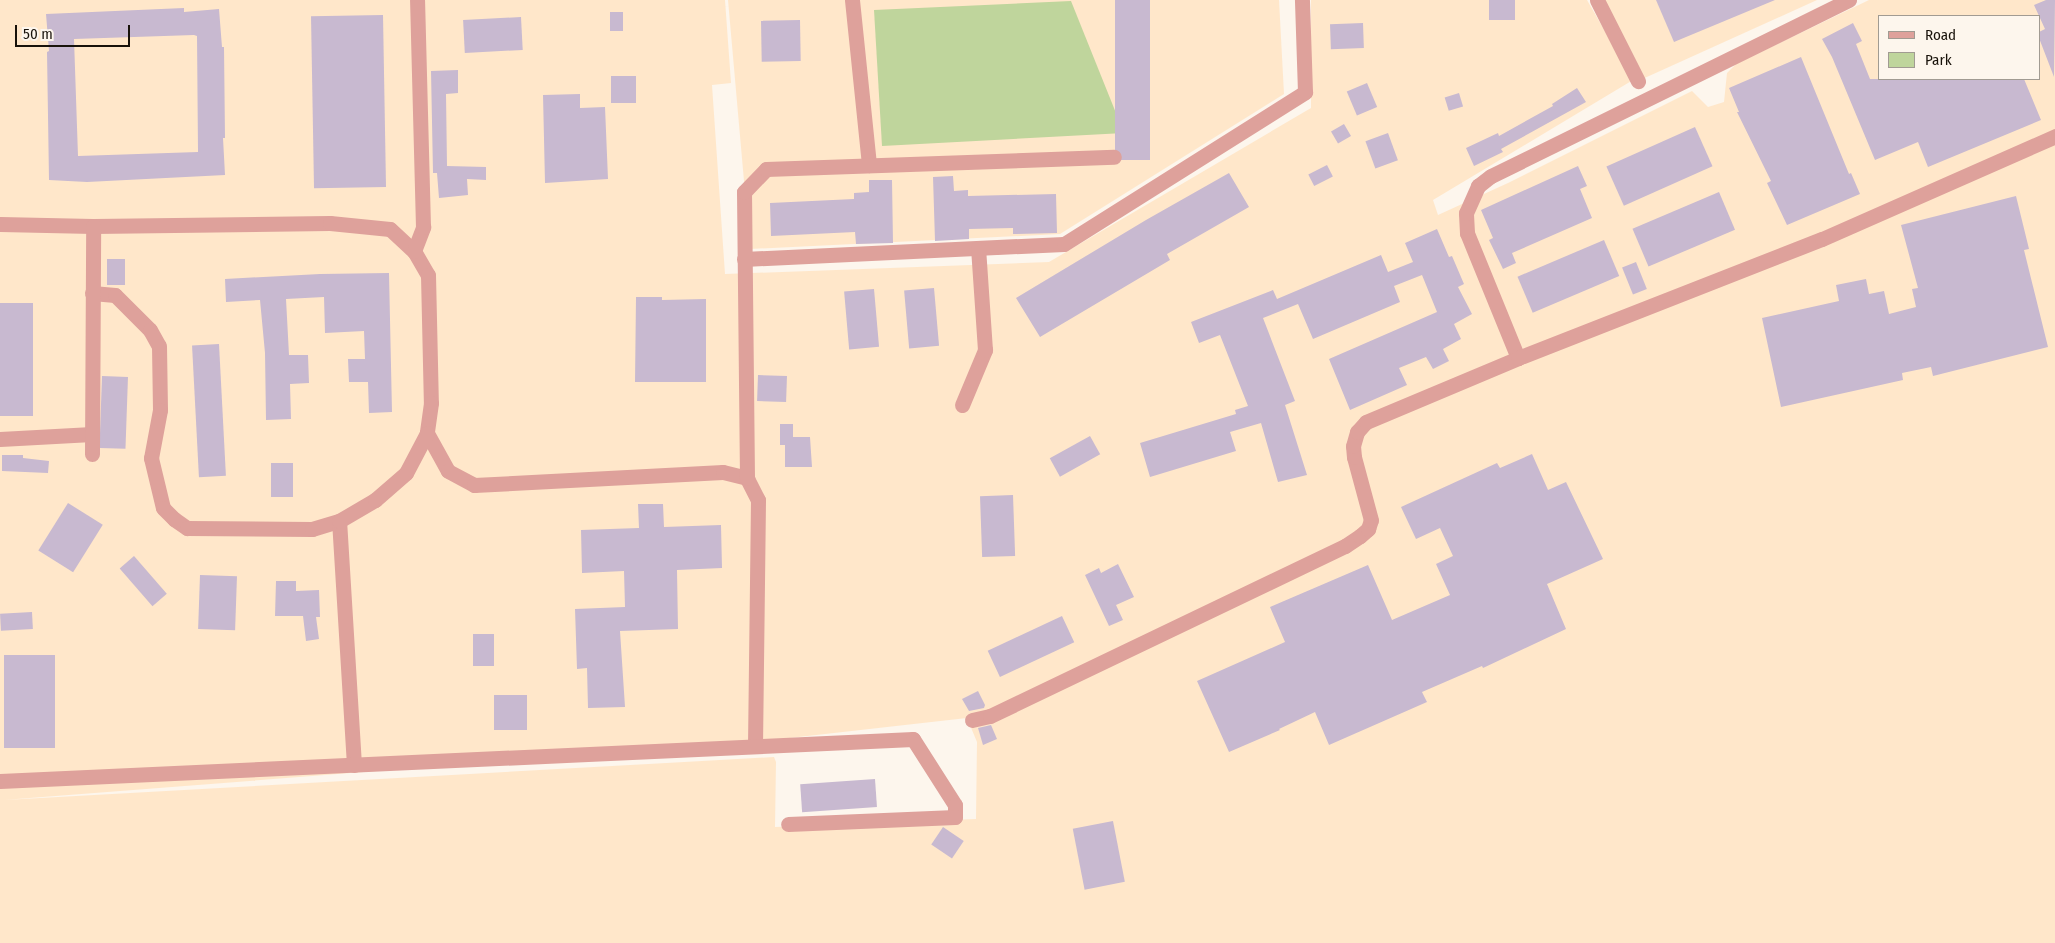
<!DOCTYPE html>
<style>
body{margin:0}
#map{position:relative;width:2055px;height:943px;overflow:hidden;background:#fdf6ed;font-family:"Fira Sans Condensed",sans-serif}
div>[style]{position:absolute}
.built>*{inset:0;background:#ffe7ca}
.green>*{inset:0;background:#bfd59c}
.building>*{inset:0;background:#c8b9d0;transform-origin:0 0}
.minor>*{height:15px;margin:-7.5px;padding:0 7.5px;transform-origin:7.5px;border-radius:7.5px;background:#dea19b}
span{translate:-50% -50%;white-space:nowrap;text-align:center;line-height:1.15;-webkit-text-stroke:4px #fdf6ed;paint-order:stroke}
.legend{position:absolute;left:1878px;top:15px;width:162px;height:65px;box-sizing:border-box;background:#fdf6ed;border:1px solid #a19b92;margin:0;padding:6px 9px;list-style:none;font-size:15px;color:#18120a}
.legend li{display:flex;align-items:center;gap:10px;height:25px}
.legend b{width:25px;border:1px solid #a19b92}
.scale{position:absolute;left:15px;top:25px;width:115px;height:22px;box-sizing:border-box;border:2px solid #18120a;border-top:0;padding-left:6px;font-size:15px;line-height:18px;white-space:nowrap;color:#18120a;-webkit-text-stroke:4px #fdf6ed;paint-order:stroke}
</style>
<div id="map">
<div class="built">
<div style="clip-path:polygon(evenodd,0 0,725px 0,731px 83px,712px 85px,725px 274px,1049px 262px,1311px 108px,1311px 0,1587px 0,1633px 80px,1433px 200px,1438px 215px,1508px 183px,1692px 91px,1708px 107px,1724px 102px,1727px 73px,1736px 64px,1869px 0,2055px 0,2055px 943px,0 943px,0 0,1879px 16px,2039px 16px,2039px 79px,1879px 79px,1879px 16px,0 0,967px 718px,977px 742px,976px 819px,775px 827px,776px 762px,774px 757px,4px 800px,763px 741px,967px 718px)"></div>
<div style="clip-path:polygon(728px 0,1279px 0,1284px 94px,1060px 234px,750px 249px)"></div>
<div style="clip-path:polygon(1597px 0,1817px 0,1638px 81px)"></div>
</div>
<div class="green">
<div style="clip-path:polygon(1071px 1px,1124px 133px,882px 146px,874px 10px)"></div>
</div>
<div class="building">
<div style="left:1115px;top:0;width:35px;height:160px"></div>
<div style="left:1489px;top:0;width:26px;height:20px"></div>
<div style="clip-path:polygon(1656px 0,1775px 0,1674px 42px)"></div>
<div style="clip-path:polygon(2046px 0,2055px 0,2054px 77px,2039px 38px,2039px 32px,2045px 29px,2034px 5px)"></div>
<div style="clip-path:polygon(evenodd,184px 8px,184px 12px,219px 9px,222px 47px,224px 47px,225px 138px,223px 138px,225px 175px,87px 182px,49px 180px,47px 52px,49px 51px,46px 14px,184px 8px,194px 35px,197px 36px,198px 152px,78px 156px,74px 39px,194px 35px)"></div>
<div style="left:610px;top:12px;width:13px;height:19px"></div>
<div style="left:383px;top:15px;width:172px;height:72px;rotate:89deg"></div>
<div style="left:521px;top:17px;width:33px;height:58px;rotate:87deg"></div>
<div style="left:800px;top:20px;width:41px;height:39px;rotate:89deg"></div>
<div style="left:1363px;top:23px;width:25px;height:33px;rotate:88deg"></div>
<div style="clip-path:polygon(1853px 23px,1862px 41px,1856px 44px,1870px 79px,2024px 79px,2041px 120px,1928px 167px,1918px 142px,1875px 160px,1832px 57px,1822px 39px)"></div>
<div style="clip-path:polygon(1801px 57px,1849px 174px,1851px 173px,1860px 194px,1787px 225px,1767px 183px,1771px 181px,1737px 112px,1739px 112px,1729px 88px)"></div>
<div style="clip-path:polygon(458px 70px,458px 93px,446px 94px,447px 166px,486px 167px,486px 180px,467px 179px,468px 195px,439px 198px,437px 173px,433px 173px,431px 71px)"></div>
<div style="left:611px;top:76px;width:25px;height:27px"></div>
<div style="left:1367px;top:83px;width:26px;height:22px;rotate:67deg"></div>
<div style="clip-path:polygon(1577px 88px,1586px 102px,1501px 149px,1503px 152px,1474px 166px,1466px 148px,1498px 133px,1499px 136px,1553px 106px,1552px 104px)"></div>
<div style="left:1459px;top:93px;width:14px;height:15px;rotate:73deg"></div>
<div style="clip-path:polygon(580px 94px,580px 108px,605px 107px,608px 179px,545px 183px,543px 95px)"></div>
<div style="left:1344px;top:124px;width:14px;height:15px;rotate:60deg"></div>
<div style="left:1695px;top:127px;width:43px;height:97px;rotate:66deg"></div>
<div style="left:1388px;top:133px;width:29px;height:24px;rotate:70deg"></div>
<div style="left:1327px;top:165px;width:13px;height:21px;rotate:63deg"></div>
<div style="clip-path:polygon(1578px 166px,1587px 186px,1580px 189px,1592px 218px,1512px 253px,1516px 263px,1503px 269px,1489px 240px,1493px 238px,1481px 210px)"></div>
<div style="clip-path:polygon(1229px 173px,1249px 207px,1167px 254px,1170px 260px,1040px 337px,1016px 298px,1146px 220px)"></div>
<div style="clip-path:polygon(953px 176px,954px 191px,968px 190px,968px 196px,1056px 194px,1057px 233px,1013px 234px,1013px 228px,969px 229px,969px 239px,935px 241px,933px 177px)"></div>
<div style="clip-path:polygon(869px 180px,892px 180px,893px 243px,856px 244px,855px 232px,771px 236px,770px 203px,854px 199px,854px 193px,869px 192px)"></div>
<div style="left:1719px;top:192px;width:41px;height:94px;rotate:67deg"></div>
<div style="clip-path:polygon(2016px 196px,2029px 249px,2024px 250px,2048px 347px,1933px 376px,1931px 367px,1902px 373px,1903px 380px,1781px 407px,1762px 318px,1839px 301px,1836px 285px,1866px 279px,1869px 294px,1884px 291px,1889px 314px,1916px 307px,1912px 289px,1918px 288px,1901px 225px)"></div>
<div style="clip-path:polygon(1437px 229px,1449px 257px,1452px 256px,1464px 284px,1458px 287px,1472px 314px,1454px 324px,1461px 339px,1443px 349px,1449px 361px,1433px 369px,1426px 357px,1399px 368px,1407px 385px,1350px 410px,1329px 359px,1437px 312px,1422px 275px,1394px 286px,1400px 302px,1313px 339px,1298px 304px,1263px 318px,1295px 401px,1285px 405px,1307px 475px,1278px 482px,1261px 423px,1230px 432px,1236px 451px,1150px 477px,1140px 443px,1236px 414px,1235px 410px,1248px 406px,1220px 335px,1199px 343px,1191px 322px,1273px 290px,1277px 299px,1381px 255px,1388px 272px,1413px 262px,1405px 243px)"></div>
<div style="left:1604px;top:240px;width:39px;height:94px;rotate:67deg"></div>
<div style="left:107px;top:259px;width:18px;height:26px"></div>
<div style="left:1636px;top:262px;width:29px;height:15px;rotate:68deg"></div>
<div style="clip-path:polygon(389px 273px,392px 412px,369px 413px,368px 382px,349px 382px,348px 359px,365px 359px,364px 331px,325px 333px,324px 297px,286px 299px,289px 355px,308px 355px,309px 383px,290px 384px,291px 419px,266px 420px,265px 353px,260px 300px,226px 302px,225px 279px,320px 274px)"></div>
<div style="left:934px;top:288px;width:58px;height:30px;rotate:85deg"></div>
<div style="left:874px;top:289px;width:58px;height:30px;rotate:85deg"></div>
<div style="clip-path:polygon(636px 297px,662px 297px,662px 300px,706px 299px,706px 382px,635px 382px)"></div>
<div style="left:0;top:303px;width:33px;height:113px"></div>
<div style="left:219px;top:344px;width:132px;height:27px;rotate:87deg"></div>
<div style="left:758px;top:375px;width:29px;height:26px;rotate:2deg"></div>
<div style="left:102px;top:376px;width:26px;height:72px;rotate:2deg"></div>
<div style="clip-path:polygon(780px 424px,793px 424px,793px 437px,810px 437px,812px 467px,785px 467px,785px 445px,780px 445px)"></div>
<div style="left:1090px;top:436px;width:21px;height:46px;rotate:61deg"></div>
<div style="clip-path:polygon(1532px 454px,1548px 490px,1566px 482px,1603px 559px,1547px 584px,1566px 629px,1483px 668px,1482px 666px,1422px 692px,1427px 702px,1329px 745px,1315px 712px,1279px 729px,1280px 730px,1229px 752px,1197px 681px,1285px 642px,1270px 607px,1368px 565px,1392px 620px,1450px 595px,1436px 564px,1453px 556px,1440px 528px,1416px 539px,1401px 507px,1497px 463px,1500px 468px)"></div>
<div style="clip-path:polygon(2px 455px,23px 455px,23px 458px,49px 461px,48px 473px,2px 471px)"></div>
<div style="left:293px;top:463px;width:34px;height:22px;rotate:90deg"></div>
<div style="left:1013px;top:495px;width:61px;height:33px;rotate:88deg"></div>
<div style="left:68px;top:503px;width:41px;height:56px;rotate:32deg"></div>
<div style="clip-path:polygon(638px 504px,663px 504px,664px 527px,721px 525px,722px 568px,677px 570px,678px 629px,620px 631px,625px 707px,588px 708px,587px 668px,577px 669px,575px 609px,625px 607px,624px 571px,582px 573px,581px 530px,639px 528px)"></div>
<div style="left:134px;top:556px;width:50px;height:19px;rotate:49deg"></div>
<div style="clip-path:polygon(1118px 564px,1134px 597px,1116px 605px,1123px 620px,1109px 626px,1085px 575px,1099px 568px,1101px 573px)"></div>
<div style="left:200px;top:575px;width:37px;height:54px;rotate:2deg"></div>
<div style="clip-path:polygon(276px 581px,296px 581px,296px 591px,319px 590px,320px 617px,316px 617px,319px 639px,306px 641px,303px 616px,275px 616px)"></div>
<div style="left:32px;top:612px;width:17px;height:32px;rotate:87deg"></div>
<div style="left:1062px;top:616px;width:29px;height:82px;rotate:65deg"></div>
<div style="left:473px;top:634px;width:21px;height:32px"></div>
<div style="left:4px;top:655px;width:51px;height:93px"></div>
<div style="clip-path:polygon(978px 691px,985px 705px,984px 708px,969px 711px,962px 699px)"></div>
<div style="left:494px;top:695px;width:33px;height:35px"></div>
<div style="clip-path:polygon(991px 725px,997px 739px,983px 745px,978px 728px)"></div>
<div style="left:875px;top:779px;width:28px;height:75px;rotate:86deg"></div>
<div style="left:1113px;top:821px;width:62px;height:41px;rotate:79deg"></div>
<div style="left:943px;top:827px;width:25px;height:21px;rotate:34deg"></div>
</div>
<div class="minor">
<div style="left:852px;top:0;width:166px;rotate:84.1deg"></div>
<div style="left:1597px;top:0;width:91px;rotate:63.2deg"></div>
<div style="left:0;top:224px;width:93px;rotate:1.2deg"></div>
<div style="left:93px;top:226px;width:237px;rotate:-0.7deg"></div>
<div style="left:330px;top:223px;width:60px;rotate:5.7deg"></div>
<div style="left:390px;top:229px;width:33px;rotate:43deg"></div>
<div style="left:414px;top:251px;width:28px;rotate:60deg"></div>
<div style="left:428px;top:275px;width:128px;rotate:88.7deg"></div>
<div style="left:431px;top:403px;width:30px;rotate:98deg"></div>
<div style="left:427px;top:433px;width:43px;rotate:61.1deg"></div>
<div style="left:448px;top:471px;width:30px;rotate:28deg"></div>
<div style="left:474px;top:485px;width:249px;rotate:-3deg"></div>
<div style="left:723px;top:472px;width:25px;rotate:14deg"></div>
<div style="left:414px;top:251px;width:26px;rotate:-69deg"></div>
<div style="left:423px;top:227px;width:227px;rotate:-91.5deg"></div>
<div style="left:744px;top:259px;width:320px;rotate:-2.7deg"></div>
<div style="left:1064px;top:244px;width:285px;rotate:-32.2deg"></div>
<div style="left:1305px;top:92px;width:92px;rotate:-91.9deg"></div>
<div style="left:92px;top:293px;width:23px;rotate:5deg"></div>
<div style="left:115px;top:295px;width:49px;rotate:45deg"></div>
<div style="left:150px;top:330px;width:18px;rotate:61deg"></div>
<div style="left:159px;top:346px;width:64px;rotate:89.1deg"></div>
<div style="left:160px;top:410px;width:49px;rotate:100.6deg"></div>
<div style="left:151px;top:458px;width:51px;rotate:76.5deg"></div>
<div style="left:163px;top:508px;width:16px;rotate:45deg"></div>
<div style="left:174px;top:519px;width:16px;rotate:35deg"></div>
<div style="left:187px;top:528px;width:125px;rotate:0.5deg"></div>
<div style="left:312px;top:529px;width:28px;rotate:-17deg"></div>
<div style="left:1518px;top:358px;width:135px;rotate:-112.2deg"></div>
<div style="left:1467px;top:233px;width:20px;rotate:-93deg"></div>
<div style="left:1466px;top:213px;width:30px;rotate:-66deg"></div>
<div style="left:1478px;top:186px;width:16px;rotate:-38deg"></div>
<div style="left:1491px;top:176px;width:399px;rotate:-26.2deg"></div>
<div style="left:962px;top:405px;width:60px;rotate:-67.3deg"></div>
<div style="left:985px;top:350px;width:102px;rotate:-93.9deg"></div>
<div style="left:0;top:439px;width:92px;rotate:-3.1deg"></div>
<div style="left:92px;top:454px;width:228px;rotate:-89.7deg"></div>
<div style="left:972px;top:720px;width:18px;rotate:-13deg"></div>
<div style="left:990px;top:716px;width:394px;rotate:-25.6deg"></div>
<div style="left:1345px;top:546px;width:18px;rotate:-34deg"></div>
<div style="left:1360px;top:536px;width:11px;rotate:-41deg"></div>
<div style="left:1368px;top:529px;width:9px;rotate:-72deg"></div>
<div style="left:1371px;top:520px;width:65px;rotate:-105.1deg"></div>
<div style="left:1354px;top:457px;width:11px;rotate:-95deg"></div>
<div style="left:1353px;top:446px;width:15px;rotate:-74deg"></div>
<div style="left:1357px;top:432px;width:13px;rotate:-48deg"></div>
<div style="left:1366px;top:422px;width:165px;rotate:-22.8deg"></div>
<div style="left:1518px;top:358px;width:326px;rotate:-21.4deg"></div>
<div style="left:1822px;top:239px;width:255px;rotate:-23.8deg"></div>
<div style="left:755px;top:746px;width:246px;rotate:-89.3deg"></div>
<div style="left:758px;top:500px;width:25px;rotate:-117deg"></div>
<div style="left:747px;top:478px;width:286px;rotate:-90.6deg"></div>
<div style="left:744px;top:192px;width:32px;rotate:-46deg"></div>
<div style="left:766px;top:169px;width:348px;rotate:-2deg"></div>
<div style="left:354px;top:765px;width:244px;rotate:-93.5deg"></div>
<div style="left:339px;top:521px;width:42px;rotate:-30.3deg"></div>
<div style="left:375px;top:500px;width:41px;rotate:-41.1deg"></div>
<div style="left:406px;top:473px;width:45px;rotate:-62.3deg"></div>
<div style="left:0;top:781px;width:914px;rotate:-2.63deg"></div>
<div style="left:913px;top:739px;width:78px;rotate:57.5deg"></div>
<div style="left:955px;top:805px;width:12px;rotate:90deg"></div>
<div style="left:955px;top:817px;width:167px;rotate:177.6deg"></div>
</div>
<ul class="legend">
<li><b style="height:6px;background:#dea19b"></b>Road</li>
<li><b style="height:14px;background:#bfd59c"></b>Park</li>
</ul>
<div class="scale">50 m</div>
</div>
